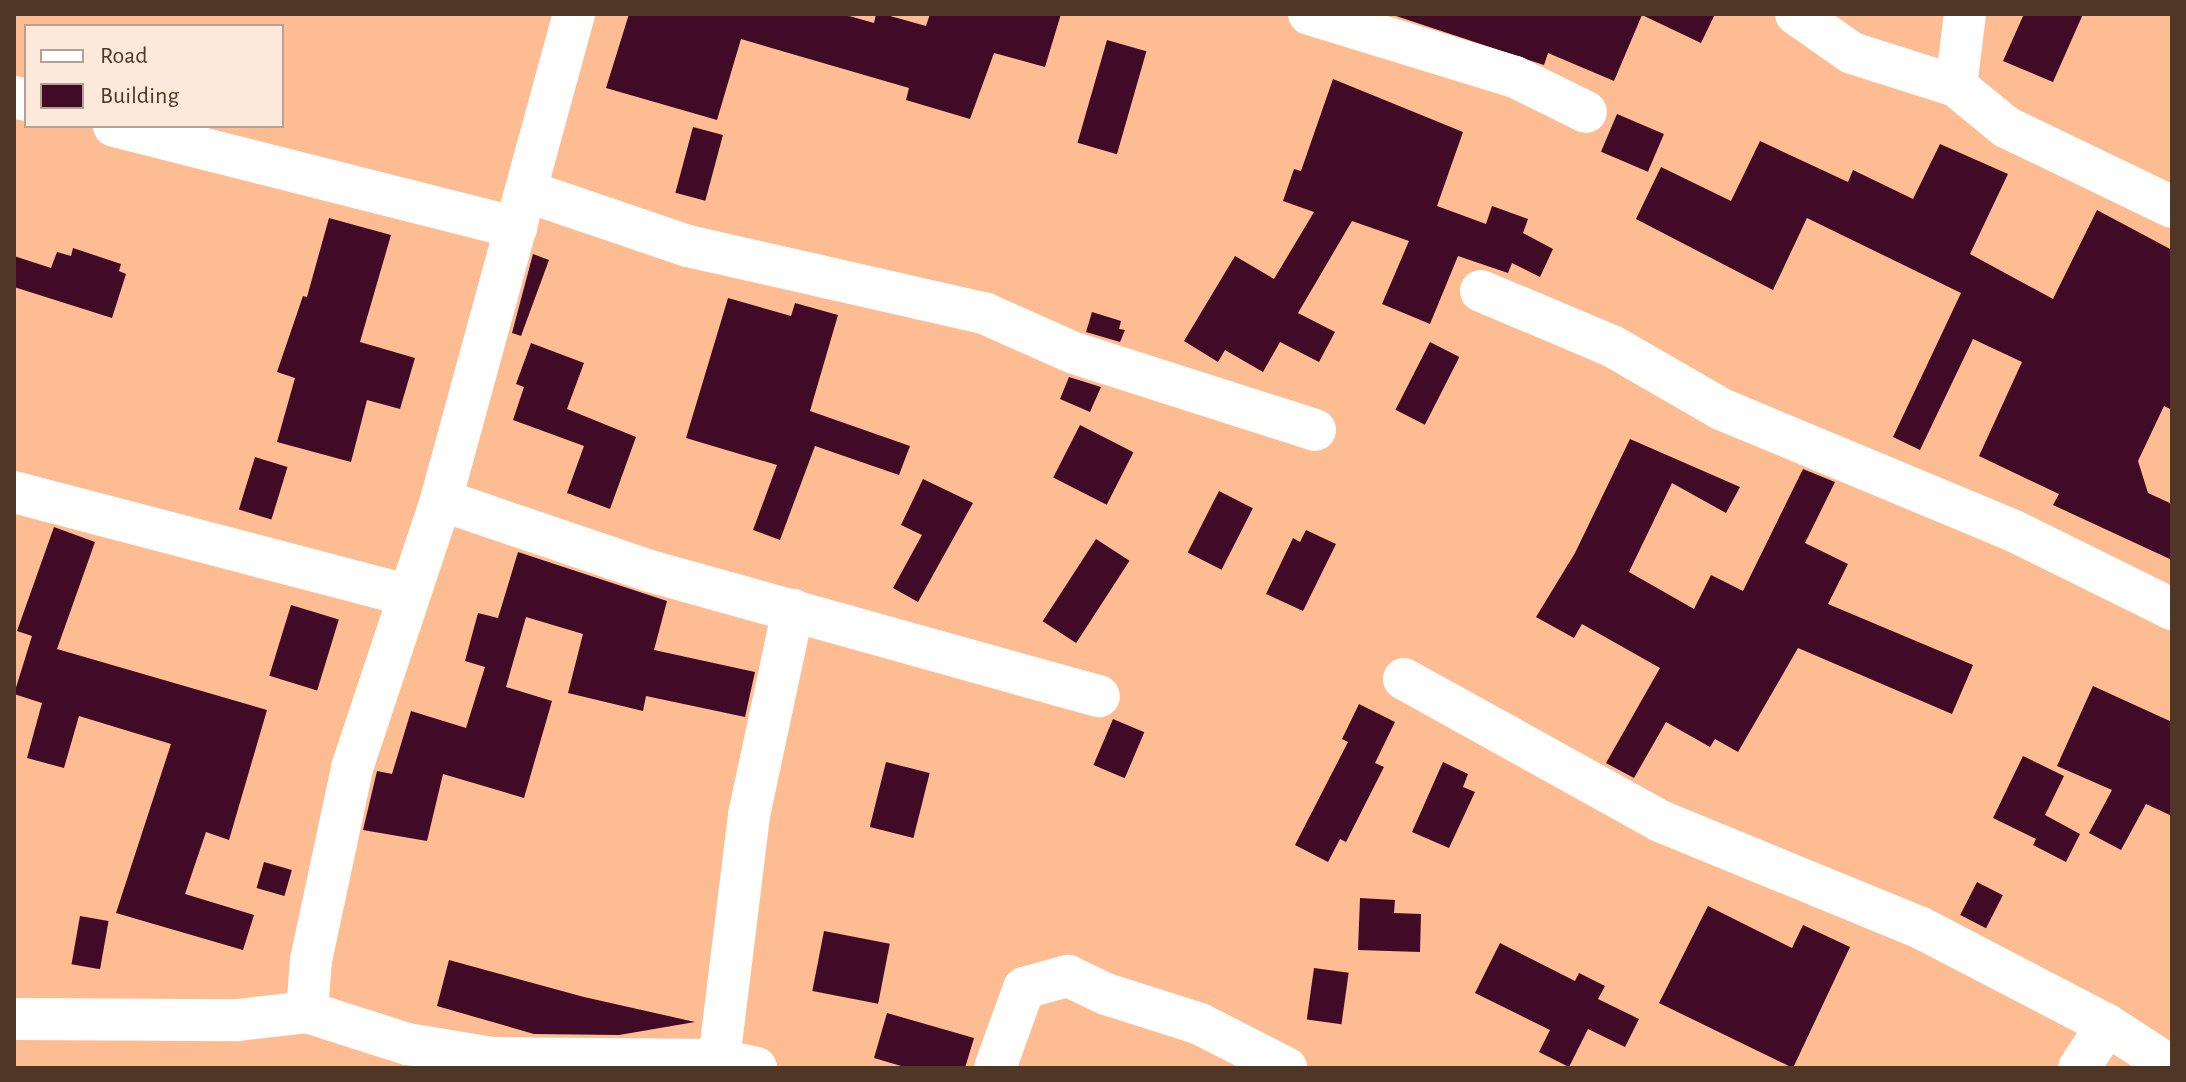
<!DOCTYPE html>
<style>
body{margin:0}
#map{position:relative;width:2186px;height:1082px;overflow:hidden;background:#fdbc92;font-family:"Alegreya Sans",sans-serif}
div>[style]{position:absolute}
.building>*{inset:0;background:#410a26;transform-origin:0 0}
.minor>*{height:42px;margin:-21px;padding:0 21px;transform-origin:21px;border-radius:21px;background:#fff}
span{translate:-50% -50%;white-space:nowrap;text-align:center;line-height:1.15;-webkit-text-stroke:8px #fde9dc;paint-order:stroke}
.frame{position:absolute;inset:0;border:16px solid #503624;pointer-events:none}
.legend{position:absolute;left:24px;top:24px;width:260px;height:104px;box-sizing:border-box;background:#fde9dc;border:2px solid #b8a192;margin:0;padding:10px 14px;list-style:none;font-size:24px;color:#503624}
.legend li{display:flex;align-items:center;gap:16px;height:40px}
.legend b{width:40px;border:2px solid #b8a192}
</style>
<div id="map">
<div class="building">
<div style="clip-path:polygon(629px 14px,842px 14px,874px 23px,876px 14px,883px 14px,926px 26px,930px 14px,1061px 14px,1045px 67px,994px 53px,970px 119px,906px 100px,909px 88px,741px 39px,717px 120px,606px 88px)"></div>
<div style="clip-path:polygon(1715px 14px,1701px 43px,1642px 15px,1614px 81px,1548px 53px,1544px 65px,1396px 16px)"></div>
<div style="clip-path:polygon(2024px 14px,2083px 14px,2053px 82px,2003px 61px)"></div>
<div style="left:1107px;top:40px;width:41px;height:107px;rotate:16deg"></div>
<div style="clip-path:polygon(1333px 79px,1463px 132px,1437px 206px,1486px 224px,1492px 206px,1528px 219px,1523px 233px,1553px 249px,1540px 277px,1512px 263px,1508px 273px,1458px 256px,1430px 324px,1382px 304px,1409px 241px,1352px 221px,1298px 313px,1335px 332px,1319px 362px,1280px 342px,1263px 372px,1225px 350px,1218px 362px,1184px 341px,1235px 256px,1274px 279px,1314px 212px,1283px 201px,1294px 169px,1301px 171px)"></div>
<div style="left:1617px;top:114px;width:51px;height:41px;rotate:23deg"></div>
<div style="left:693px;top:127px;width:31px;height:68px;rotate:15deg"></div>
<div style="clip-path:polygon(1760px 141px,1848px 182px,1853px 170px,1913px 199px,1940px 144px,2008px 174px,1970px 254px,2053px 299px,2097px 210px,2172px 250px,2172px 410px,2164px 406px,2138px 461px,2148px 493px,2172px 504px,2172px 560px,2053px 505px,2059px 494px,1979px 456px,2022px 362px,1973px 339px,1920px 450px,1893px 437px,1961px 293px,1807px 218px,1773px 290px,1636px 219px,1661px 167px,1731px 201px)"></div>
<div style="clip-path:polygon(329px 218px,391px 235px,360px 342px,415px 358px,400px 409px,367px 400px,351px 462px,277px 442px,295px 378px,277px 372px,303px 296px,307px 297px)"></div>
<div style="clip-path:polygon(73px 248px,121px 264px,119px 271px,126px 274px,112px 318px,14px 287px,14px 256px,51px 268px,57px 252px,71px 256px)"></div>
<div style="clip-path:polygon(533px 254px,549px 260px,521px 336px,512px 333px)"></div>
<div style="clip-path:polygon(728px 298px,791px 316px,795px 303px,838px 315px,810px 411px,910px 446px,899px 475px,815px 446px,780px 540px,753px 530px,777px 465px,686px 438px)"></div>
<div style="clip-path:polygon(1092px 312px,1121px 321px,1119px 329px,1125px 330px,1120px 342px,1086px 332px)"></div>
<div style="left:1430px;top:342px;width:33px;height:76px;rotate:27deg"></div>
<div style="clip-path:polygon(531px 343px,584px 363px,567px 409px,636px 437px,610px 509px,567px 493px,584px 446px,513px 420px,524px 387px,516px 384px)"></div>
<div style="clip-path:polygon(1069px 377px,1101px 387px,1090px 412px,1060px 399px)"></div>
<div style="left:1080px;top:425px;width:60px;height:59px;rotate:27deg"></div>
<div style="clip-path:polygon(1630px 439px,1740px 487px,1726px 513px,1672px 483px,1629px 572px,1694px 609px,1711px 575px,1743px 591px,1803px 469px,1835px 482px,1805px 543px,1848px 564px,1828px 604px,1973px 665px,1952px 714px,1798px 648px,1738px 752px,1715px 739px,1710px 747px,1666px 722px,1634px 778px,1606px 763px,1660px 668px,1582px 624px,1574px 638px,1536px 617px,1575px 553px)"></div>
<div style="left:255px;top:457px;width:34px;height:55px;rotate:17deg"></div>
<div style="clip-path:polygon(923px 479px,973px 503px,918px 602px,893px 588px,922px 535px,901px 525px)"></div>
<div style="left:1219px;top:491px;width:38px;height:69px;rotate:27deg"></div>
<div style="clip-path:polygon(54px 527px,95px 542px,57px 649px,267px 710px,229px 840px,206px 832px,185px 894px,254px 915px,243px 950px,116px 913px,171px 744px,79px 716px,64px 768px,27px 758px,42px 703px,14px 694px,32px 636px,17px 631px)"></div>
<div style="clip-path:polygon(1306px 530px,1336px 544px,1303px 611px,1266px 594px,1293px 538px,1300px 542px)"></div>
<div style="left:1096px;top:539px;width:40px;height:98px;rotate:33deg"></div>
<div style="clip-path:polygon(518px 552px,667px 601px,654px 650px,755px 672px,745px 717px,646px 696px,643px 711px,568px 693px,583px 634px,526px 617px,506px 687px,552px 701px,524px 798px,443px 774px,427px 841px,363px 830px,377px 771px,392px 774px,411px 711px,466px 728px,485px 667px,465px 661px,478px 613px,498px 618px)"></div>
<div style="left:291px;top:605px;width:50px;height:74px;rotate:17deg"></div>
<div style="clip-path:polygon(2093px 686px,2172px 722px,2172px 816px,2146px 804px,2121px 850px,2089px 833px,2112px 790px,2057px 766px)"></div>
<div style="clip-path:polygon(1359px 704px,1395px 722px,1375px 763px,1384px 767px,1346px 842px,1340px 839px,1328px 862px,1295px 845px,1348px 742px,1342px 739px)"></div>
<div style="left:1113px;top:719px;width:34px;height:50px;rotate:23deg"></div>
<div style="clip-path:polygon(2023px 756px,2064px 776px,2045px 815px,2080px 834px,2066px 862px,2033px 845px,2036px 839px,1993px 818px)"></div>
<div style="left:886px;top:762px;width:45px;height:67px;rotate:14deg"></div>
<div style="clip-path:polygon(1443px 762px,1468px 774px,1463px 787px,1475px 792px,1449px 848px,1412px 832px)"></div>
<div style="left:264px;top:862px;width:29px;height:27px;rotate:16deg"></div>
<div style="left:1977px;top:882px;width:29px;height:37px;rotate:27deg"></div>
<div style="clip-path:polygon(1360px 898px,1395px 900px,1394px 913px,1421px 914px,1420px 952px,1358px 950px)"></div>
<div style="clip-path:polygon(1708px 906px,1792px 948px,1803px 925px,1850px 947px,1793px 1068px,1659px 1003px)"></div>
<div style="left:80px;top:916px;width:29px;height:49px;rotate:10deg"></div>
<div style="left:824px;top:931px;width:67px;height:61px;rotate:11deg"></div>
<div style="clip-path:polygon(1500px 943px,1575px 981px,1579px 973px,1605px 986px,1598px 999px,1639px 1019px,1625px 1047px,1588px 1029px,1569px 1067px,1539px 1052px,1550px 1030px,1475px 993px)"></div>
<div style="clip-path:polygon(449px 960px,584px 997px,695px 1022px,619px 1035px,534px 1034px,437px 1006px)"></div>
<div style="left:1314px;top:968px;width:35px;height:52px;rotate:8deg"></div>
<div style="clip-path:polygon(887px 1013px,974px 1038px,965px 1068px,908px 1068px,874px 1058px)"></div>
</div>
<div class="minor">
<div style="left:1309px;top:14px;width:215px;rotate:17deg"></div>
<div style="left:1515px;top:77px;width:79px;rotate:26.2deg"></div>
<div style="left:1796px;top:14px;width:68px;rotate:34.9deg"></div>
<div style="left:1852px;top:53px;width:109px;rotate:17.6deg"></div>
<div style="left:1956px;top:86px;width:65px;rotate:39.4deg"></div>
<div style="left:2006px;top:127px;width:184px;rotate:25.7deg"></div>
<div style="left:1956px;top:86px;width:73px;rotate:-82.9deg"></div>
<div style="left:14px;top:97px;width:12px;rotate:14deg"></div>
<div style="left:114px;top:126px;width:415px;rotate:14.2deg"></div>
<div style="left:526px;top:191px;width:171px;rotate:18.8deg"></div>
<div style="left:688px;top:246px;width:303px;rotate:12.8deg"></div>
<div style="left:984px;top:313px;width:98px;rotate:24deg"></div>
<div style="left:1074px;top:353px;width:253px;rotate:17.7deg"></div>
<div style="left:1481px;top:291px;width:142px;rotate:22.8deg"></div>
<div style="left:1612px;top:346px;width:126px;rotate:30deg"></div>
<div style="left:1721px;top:409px;width:317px;rotate:22.6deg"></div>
<div style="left:2014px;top:531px;width:176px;rotate:26.3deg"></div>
<div style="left:14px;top:492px;width:405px;rotate:14.7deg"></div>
<div style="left:441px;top:500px;width:221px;rotate:18.8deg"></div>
<div style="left:650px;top:571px;width:466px;rotate:15.6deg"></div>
<div style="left:1404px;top:679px;width:293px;rotate:29deg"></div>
<div style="left:1660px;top:821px;width:280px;rotate:22.3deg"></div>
<div style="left:1919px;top:927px;width:212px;rotate:27.5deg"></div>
<div style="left:2107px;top:1025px;width:77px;rotate:32.9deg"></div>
<div style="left:307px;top:1012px;width:52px;rotate:-85.6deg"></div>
<div style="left:311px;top:960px;width:196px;rotate:-77.9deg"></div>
<div style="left:352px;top:768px;width:282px;rotate:-71.6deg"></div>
<div style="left:441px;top:500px;width:504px;rotate:-74.7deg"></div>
<div style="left:14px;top:1019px;width:224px;rotate:0.3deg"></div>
<div style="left:238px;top:1020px;width:69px;rotate:-6.6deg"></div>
<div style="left:307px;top:1012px;width:105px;rotate:17.7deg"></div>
<div style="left:407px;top:1044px;width:86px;rotate:9.4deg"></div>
<div style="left:492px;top:1058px;width:227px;rotate:0.5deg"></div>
<div style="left:719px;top:1060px;width:38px;rotate:12deg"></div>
<div style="left:719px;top:1060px;width:247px;rotate:-83deg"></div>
<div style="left:749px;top:815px;width:210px;rotate:-77.9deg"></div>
<div style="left:995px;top:1068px;width:85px;rotate:-70.1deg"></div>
<div style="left:1024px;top:988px;width:46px;rotate:-15.3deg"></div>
<div style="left:1068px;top:976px;width:42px;rotate:25.3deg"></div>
<div style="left:1106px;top:994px;width:99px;rotate:17.7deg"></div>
<div style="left:1200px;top:1024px;width:97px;rotate:27.1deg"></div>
<div style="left:2079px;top:1068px;width:51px;rotate:-56.9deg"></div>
</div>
<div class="frame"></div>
<ul class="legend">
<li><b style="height:10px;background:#fff"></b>Road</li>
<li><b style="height:22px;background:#410a26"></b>Building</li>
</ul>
</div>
